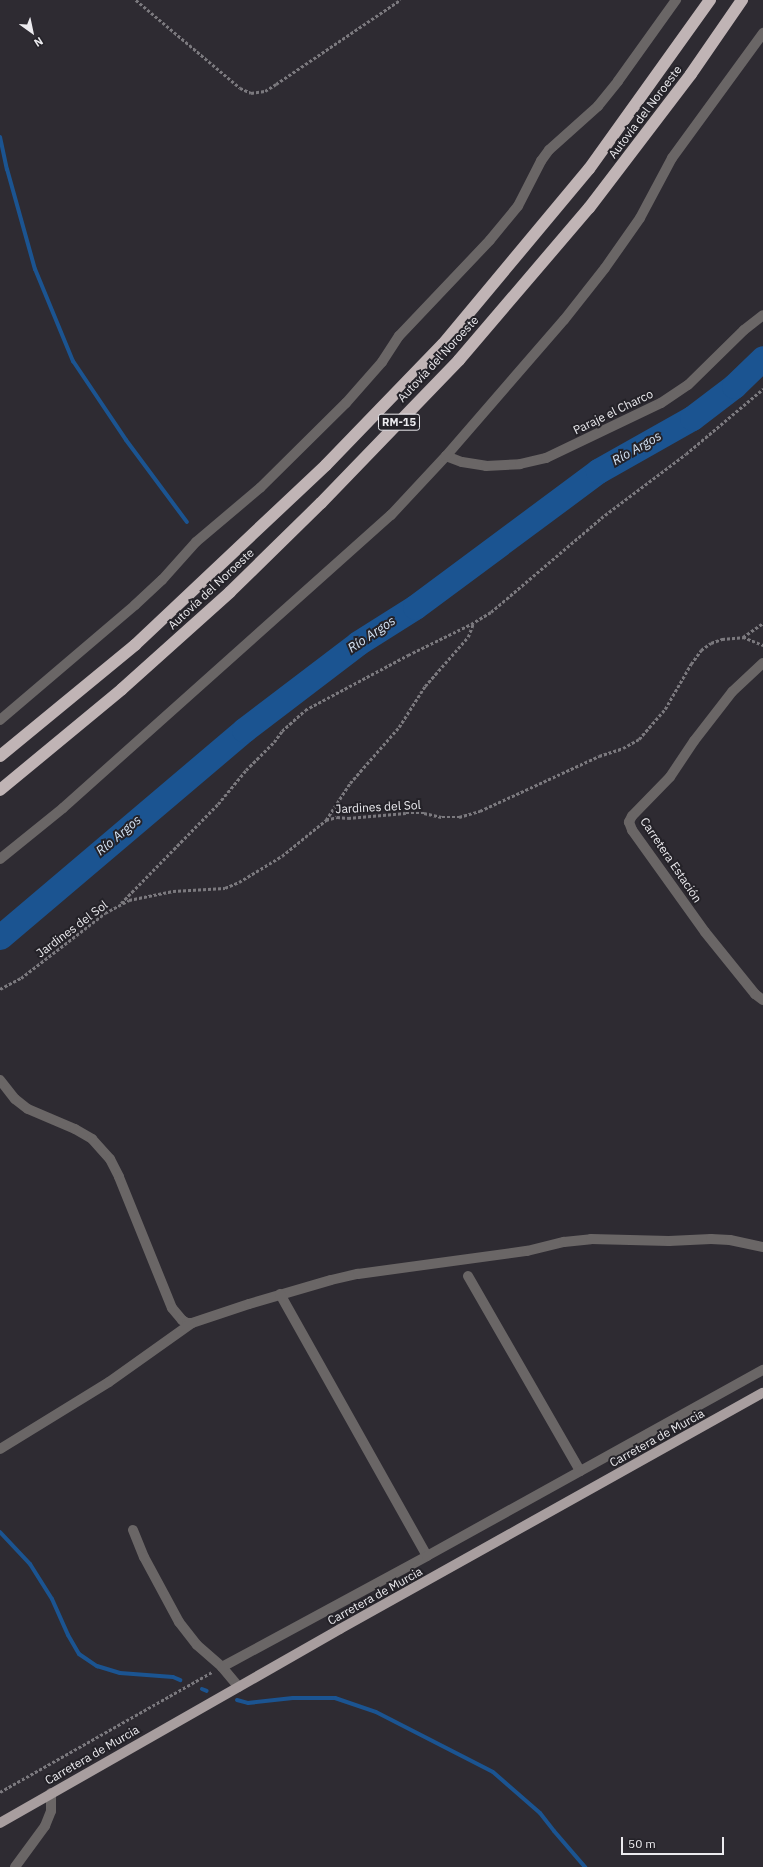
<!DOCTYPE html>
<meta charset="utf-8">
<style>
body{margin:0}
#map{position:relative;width:763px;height:1867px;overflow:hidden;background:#2e2b32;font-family:"IBM Plex Sans",sans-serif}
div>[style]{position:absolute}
.stream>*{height:4px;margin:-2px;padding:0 2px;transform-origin:2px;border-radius:2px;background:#1b5491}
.river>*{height:25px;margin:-12.5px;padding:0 12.5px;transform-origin:12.5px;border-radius:12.5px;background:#1b5491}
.path>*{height:2.5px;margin-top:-1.25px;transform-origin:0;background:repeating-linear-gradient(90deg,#7b797e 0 3px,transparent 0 5px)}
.minor>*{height:10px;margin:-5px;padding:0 5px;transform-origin:5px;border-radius:5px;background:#6a6666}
.major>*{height:10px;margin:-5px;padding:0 5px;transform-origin:5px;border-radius:5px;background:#a89e9f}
.highway>*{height:12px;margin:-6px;padding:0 6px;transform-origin:6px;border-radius:6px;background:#c0b4b5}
span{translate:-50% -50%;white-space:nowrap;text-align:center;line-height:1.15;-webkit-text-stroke:4px #242228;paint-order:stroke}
.shield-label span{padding:1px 3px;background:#242228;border:1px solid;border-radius:3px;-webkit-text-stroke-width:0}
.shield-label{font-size:11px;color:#ecebef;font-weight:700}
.street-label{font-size:12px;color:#ecebef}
.water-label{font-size:13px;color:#d5e4f5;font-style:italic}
.north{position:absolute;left:12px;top:12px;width:40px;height:40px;-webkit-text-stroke:3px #242228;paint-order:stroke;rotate:147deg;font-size:11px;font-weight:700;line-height:16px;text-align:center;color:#ecebef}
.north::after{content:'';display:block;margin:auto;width:14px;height:18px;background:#ecebef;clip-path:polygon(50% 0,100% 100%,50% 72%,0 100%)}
.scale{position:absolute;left:621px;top:1837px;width:103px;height:18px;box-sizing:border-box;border:2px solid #ecebef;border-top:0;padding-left:5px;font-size:12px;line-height:14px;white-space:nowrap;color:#ecebef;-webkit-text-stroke:3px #242228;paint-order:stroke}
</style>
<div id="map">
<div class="stream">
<div style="left:0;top:137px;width:33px;rotate:78deg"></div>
<div style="left:7px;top:169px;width:104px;rotate:74.4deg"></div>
<div style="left:35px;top:269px;width:100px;rotate:67.6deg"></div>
<div style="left:73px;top:361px;width:95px;rotate:56.1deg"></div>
<div style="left:126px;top:440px;width:102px;rotate:53.4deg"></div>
<div style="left:0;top:1532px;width:44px;rotate:46.8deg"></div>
<div style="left:30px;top:1564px;width:41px;rotate:57.8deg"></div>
<div style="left:52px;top:1599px;width:39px;rotate:66deg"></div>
<div style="left:68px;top:1635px;width:22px;rotate:60deg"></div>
<div style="left:79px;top:1654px;width:22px;rotate:34deg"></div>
<div style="left:97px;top:1666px;width:24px;rotate:17deg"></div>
<div style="left:120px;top:1673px;width:53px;rotate:4.3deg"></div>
<div style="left:173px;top:1677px;width:8px;rotate:23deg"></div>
<div style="left:202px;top:1689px;width:5px;rotate:22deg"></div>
<div style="left:237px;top:1700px;width:11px;rotate:15deg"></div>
<div style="left:248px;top:1703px;width:45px;rotate:-6.3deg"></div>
<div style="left:293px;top:1698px;width:42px"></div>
<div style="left:335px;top:1698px;width:43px;rotate:18.9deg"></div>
<div style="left:376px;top:1712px;width:131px;rotate:27.1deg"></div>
<div style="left:493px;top:1772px;width:62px;rotate:41.1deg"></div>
<div style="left:540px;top:1813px;width:23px;rotate:52deg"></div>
<div style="left:554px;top:1831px;width:48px;rotate:49.3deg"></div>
</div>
<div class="river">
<div style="left:0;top:937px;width:320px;rotate:-40.3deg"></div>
<div style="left:244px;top:730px;width:143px;rotate:-37.3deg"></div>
<div style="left:358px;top:643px;width:67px;rotate:-32.3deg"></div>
<div style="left:415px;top:607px;width:228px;rotate:-36.6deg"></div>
<div style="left:598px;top:471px;width:108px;rotate:-29.4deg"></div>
<div style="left:692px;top:418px;width:53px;rotate:-37.3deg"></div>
<div style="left:734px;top:386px;width:40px;rotate:-44deg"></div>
</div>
<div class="path">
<div style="left:136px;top:0;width:136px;rotate:40.2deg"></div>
<div style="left:240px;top:88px;width:12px;rotate:24deg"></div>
<div style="left:251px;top:93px;width:14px;rotate:-8deg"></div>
<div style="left:265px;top:91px;width:13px;rotate:-32deg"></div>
<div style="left:276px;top:84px;width:150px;rotate:-34.1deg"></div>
<div style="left:743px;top:637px;width:24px;rotate:-35deg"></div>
<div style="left:326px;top:820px;width:44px;rotate:-57deg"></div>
<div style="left:350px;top:783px;width:74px;rotate:-48.8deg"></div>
<div style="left:399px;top:727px;width:49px;rotate:-57.6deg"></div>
<div style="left:425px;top:686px;width:65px;rotate:-48.7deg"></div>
<div style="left:468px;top:637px;width:14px;rotate:-69deg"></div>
<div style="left:121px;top:903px;width:139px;rotate:-45.6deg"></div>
<div style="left:218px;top:804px;width:44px;rotate:-50.5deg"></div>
<div style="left:246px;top:770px;width:40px;rotate:-45deg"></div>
<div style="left:274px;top:742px;width:14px;rotate:-54deg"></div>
<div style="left:282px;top:731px;width:31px;rotate:-42deg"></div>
<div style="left:305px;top:710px;width:117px;rotate:-28.1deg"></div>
<div style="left:408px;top:655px;width:70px;rotate:-26.2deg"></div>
<div style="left:471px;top:624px;width:23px;rotate:-31deg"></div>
<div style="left:491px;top:612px;width:145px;rotate:-40.5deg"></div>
<div style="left:601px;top:518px;width:106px;rotate:-37deg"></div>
<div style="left:686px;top:454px;width:101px;rotate:-40.2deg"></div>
<div style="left:0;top:989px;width:24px;rotate:-28deg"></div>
<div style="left:21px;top:978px;width:106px;rotate:-37.7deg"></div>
<div style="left:105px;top:913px;width:27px;rotate:-28deg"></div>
<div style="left:129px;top:900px;width:45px;rotate:-11.6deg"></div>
<div style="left:173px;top:891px;width:52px;rotate:-3.3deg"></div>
<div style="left:225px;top:888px;width:15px;rotate:-23deg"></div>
<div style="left:239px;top:882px;width:50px;rotate:-31.2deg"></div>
<div style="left:282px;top:856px;width:57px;rotate:-39.3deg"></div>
<div style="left:326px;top:820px;width:11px;rotate:-15deg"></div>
<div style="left:337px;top:817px;width:11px;rotate:5deg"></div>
<div style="left:348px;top:818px;width:58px;rotate:-4.9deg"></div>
<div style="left:406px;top:813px;width:18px"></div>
<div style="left:424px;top:813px;width:18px;rotate:13deg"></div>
<div style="left:442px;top:817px;width:17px"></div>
<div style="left:459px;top:817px;width:22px;rotate:-16deg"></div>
<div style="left:480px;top:811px;width:131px;rotate:-24.8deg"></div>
<div style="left:599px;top:756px;width:25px;rotate:-18deg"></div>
<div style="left:623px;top:748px;width:18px;rotate:-29deg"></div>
<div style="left:639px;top:739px;width:40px;rotate:-49deg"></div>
<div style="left:665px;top:709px;width:52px;rotate:-60deg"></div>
<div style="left:691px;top:664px;width:17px;rotate:-54deg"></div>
<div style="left:701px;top:650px;width:12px;rotate:-35deg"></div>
<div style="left:711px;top:643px;width:12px;rotate:-20deg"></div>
<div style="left:722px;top:639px;width:21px;rotate:-5deg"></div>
<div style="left:743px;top:637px;width:22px;rotate:22deg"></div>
<div style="left:0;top:1792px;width:244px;rotate:-29.5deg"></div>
</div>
<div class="minor">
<div style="left:446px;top:456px;width:17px;rotate:21deg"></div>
<div style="left:462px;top:462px;width:24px;rotate:9deg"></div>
<div style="left:486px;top:466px;width:34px;rotate:-3deg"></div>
<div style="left:520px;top:464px;width:27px;rotate:-13deg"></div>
<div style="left:546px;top:458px;width:127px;rotate:-25.6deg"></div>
<div style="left:661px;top:403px;width:32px;rotate:-34deg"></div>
<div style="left:688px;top:385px;width:78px;rotate:-44.5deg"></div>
<div style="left:744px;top:330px;width:24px;rotate:-38deg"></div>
<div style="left:763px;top:663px;width:42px;rotate:136.9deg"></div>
<div style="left:732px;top:692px;width:62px;rotate:127.8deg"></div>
<div style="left:694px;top:741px;width:43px;rotate:123.7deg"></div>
<div style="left:670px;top:777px;width:54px;rotate:134.3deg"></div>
<div style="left:632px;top:816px;width:7px;rotate:117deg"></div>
<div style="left:629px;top:822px;width:9px;rotate:69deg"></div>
<div style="left:632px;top:830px;width:125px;rotate:54.4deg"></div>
<div style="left:705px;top:932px;width:80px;rotate:51.1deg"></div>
<div style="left:755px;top:994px;width:10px;rotate:37deg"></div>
<div style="left:0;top:720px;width:177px;rotate:-40.4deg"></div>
<div style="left:135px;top:605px;width:37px;rotate:-43deg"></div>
<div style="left:162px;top:580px;width:51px;rotate:-48.2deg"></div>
<div style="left:196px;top:542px;width:84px;rotate:-40.2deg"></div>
<div style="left:260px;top:488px;width:121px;rotate:-44.7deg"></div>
<div style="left:346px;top:403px;width:55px;rotate:-48.7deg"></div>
<div style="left:382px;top:362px;width:31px;rotate:-57deg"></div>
<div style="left:399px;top:336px;width:132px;rotate:-46.5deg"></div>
<div style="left:490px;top:240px;width:44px;rotate:-50.5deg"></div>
<div style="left:518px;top:206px;width:51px;rotate:-62.9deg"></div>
<div style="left:541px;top:161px;width:14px;rotate:-54deg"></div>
<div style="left:549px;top:150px;width:66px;rotate:-41.9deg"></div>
<div style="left:598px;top:106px;width:32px;rotate:-51deg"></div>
<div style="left:618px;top:81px;width:100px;rotate:-54.4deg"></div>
<div style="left:0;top:859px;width:81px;rotate:-39deg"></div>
<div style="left:63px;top:808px;width:440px;rotate:-41.8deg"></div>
<div style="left:391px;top:515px;width:81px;rotate:-47deg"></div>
<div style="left:446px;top:456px;width:180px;rotate:-49.1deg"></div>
<div style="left:564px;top:320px;width:66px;rotate:-51.7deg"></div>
<div style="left:605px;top:268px;width:61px;rotate:-55deg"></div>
<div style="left:640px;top:218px;width:68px;rotate:-61.9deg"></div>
<div style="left:672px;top:158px;width:155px;rotate:-53.9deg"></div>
<div style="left:0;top:1080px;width:24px;rotate:52deg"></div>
<div style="left:15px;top:1099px;width:16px;rotate:38deg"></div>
<div style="left:28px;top:1109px;width:51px;rotate:23.1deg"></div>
<div style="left:75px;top:1129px;width:20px;rotate:30deg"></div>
<div style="left:92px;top:1139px;width:27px;rotate:48deg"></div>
<div style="left:110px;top:1159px;width:20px;rotate:63deg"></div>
<div style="left:119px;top:1177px;width:141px;rotate:68deg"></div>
<div style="left:172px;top:1308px;width:16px;rotate:50deg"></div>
<div style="left:182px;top:1320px;width:6px;rotate:31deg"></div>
<div style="left:187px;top:1323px;width:5px"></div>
<div style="left:192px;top:1323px;width:60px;rotate:-18.4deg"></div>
<div style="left:249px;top:1304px;width:85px;rotate:-16.3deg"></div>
<div style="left:331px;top:1280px;width:28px;rotate:-13deg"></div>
<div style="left:358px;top:1274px;width:171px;rotate:-7.8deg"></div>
<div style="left:527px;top:1251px;width:38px;rotate:-14deg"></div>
<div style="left:564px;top:1242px;width:27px;rotate:-6deg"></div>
<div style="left:591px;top:1239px;width:78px;rotate:1.5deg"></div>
<div style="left:669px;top:1241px;width:42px;rotate:-2.7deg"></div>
<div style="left:711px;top:1239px;width:19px;rotate:3deg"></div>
<div style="left:730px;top:1240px;width:34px;rotate:12deg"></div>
<div style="left:468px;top:1276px;width:225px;rotate:60.1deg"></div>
<div style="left:280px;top:1294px;width:300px;rotate:60.7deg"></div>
<div style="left:0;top:1449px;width:128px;rotate:-31.6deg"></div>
<div style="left:109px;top:1382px;width:102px;rotate:-35.4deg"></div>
<div style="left:133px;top:1530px;width:29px;rotate:68deg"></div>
<div style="left:144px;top:1557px;width:74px;rotate:61.7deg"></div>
<div style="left:179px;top:1622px;width:29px;rotate:52deg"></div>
<div style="left:197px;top:1645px;width:33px;rotate:41deg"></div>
<div style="left:222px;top:1667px;width:26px;rotate:50deg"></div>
<div style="left:222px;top:1667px;width:233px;rotate:-28.4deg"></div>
<div style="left:427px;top:1556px;width:384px;rotate:-29deg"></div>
<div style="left:15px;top:1867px;width:51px;rotate:-53.8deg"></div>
<div style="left:45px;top:1826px;width:16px;rotate:-68deg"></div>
<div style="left:51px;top:1811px;width:18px;rotate:-90deg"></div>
</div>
<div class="major">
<div style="left:0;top:1823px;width:391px;rotate:-29.7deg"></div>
<div style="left:340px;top:1629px;width:484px;rotate:-29.2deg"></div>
</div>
<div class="highway">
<div style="left:0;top:756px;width:175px;rotate:-39.4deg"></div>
<div style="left:135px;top:645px;width:262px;rotate:-43.3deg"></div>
<div style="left:326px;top:465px;width:168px;rotate:-46deg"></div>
<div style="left:443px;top:344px;width:228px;rotate:-50.2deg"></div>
<div style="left:589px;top:169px;width:208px;rotate:-54.4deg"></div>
<div style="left:0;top:790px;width:158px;rotate:-39.6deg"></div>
<div style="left:122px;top:689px;width:145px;rotate:-41.9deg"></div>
<div style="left:230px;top:592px;width:127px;rotate:-44.4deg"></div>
<div style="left:321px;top:503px;width:199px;rotate:-46deg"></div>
<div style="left:459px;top:360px;width:200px;rotate:-49.5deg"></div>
<div style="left:589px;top:208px;width:168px;rotate:-52.7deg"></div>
<div style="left:691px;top:74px;width:90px;rotate:-55.4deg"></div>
</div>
<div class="shield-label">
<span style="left:399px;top:422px">RM-15</span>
</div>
<div class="street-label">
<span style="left:645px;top:112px;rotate:-53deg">Autovía del Noroeste</span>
<span style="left:438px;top:359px;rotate:-47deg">Autovía del Noroeste</span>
<span style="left:613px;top:412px;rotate:-26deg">Paraje el Charco</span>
<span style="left:211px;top:589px;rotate:-43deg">Autovía del Noroeste</span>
<span style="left:378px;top:807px;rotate:-3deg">Jardines del Sol</span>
<span style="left:671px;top:860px;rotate:56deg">Carretera Estación</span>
<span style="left:72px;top:929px;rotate:-37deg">Jardines del Sol</span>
<span style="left:657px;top:1438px;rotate:-29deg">Carretera de Murcia</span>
<span style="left:375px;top:1596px;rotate:-29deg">Carretera de Murcia</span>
<span style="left:92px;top:1755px;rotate:-30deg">Carretera de Murcia</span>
</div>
<div class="water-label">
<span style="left:637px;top:449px;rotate:-30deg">Río Argos</span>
<span style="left:372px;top:635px;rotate:-34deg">Río Argos</span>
<span style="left:119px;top:836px;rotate:-40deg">Río Argos</span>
</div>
<div class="north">N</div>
<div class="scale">50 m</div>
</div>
